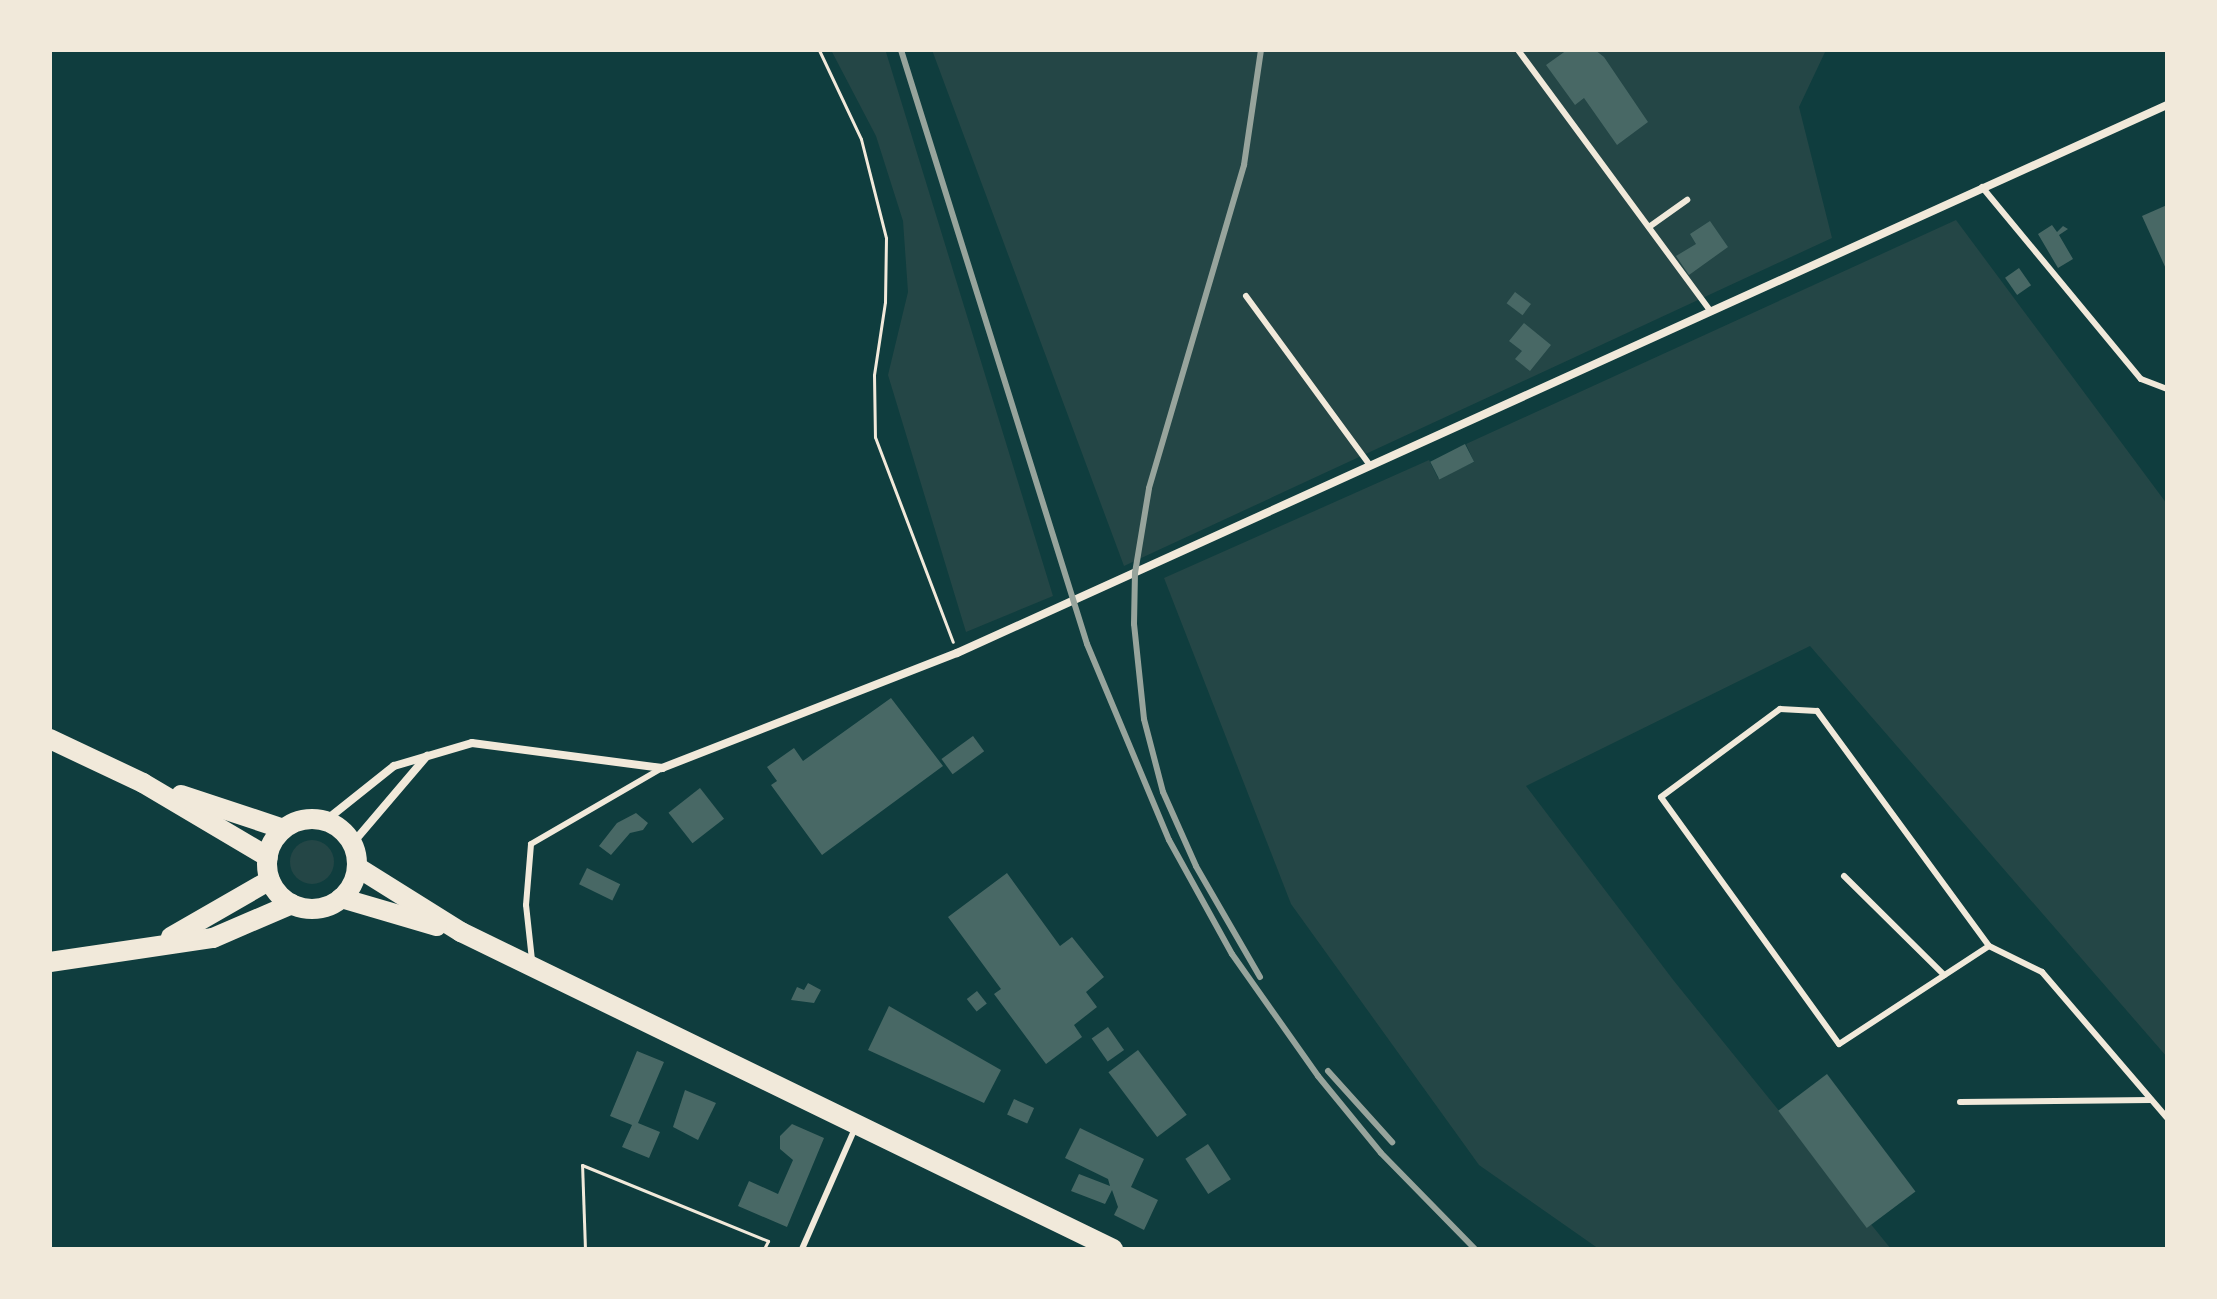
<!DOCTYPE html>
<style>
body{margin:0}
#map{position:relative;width:2217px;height:1299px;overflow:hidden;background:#0f3d3e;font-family:Lato,sans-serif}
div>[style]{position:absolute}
.green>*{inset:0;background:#244646}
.round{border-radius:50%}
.building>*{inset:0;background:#486865;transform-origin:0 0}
.path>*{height:3px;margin:-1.5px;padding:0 1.5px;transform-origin:1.5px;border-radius:1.5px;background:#f1e9da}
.service>*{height:6px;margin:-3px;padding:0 3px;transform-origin:3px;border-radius:3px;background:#f1e9da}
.minor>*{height:8px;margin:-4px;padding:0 4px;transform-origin:4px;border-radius:4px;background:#f1e9da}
.primary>*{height:20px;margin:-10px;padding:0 10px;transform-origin:10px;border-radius:10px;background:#f1e9da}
.primary>.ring{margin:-10px;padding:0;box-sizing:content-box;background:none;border:20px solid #f1e9da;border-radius:50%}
.rail>*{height:6px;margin:-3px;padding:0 3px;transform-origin:3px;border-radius:3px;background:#97a49c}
span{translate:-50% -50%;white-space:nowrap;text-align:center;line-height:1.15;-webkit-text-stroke:7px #f1e9da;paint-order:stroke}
.frame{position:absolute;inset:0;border:52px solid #f1e9da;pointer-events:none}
</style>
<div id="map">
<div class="green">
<div style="clip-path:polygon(831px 50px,886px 52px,1053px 596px,966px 632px,888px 375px,908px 292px,903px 221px,876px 136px)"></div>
<div style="clip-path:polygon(932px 50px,1826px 50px,1799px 107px,1832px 238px,1124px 566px)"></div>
<div style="clip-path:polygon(1956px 220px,2167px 504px,2167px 1057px,1810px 646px,1526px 786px,1674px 981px,1891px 1249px,1599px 1249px,1479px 1165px,1291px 904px,1164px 578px,1429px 460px,1438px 478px,1474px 462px,1466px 444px)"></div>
<div class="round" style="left:290px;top:840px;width:44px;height:44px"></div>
</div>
<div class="building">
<div style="clip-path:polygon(1567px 50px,1595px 50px,1604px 57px,1648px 122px,1617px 145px,1584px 98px,1575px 105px,1546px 65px)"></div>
<div style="clip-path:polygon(2167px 205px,2167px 271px,2142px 216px)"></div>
<div style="clip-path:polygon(1710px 221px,1728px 247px,1689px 275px,1676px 256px,1696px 244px,1690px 234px)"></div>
<div style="clip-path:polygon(2052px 225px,2057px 232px,2063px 226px,2068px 229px,2059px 235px,2073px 259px,2058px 268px,2038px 234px)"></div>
<div style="left:2019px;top:268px;width:21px;height:17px;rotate:55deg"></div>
<div style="left:1515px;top:292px;width:20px;height:14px;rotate:37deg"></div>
<div style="clip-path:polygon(1524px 323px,1551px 345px,1530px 371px,1515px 359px,1522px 351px,1509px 341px)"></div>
<div style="left:1465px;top:444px;width:20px;height:39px;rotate:63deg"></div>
<div style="clip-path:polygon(891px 698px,943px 766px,822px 855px,771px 785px,777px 781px,767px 767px,794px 748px,803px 761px)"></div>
<div style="left:973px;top:736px;width:19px;height:39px;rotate:54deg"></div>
<div style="left:700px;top:788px;width:39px;height:40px;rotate:52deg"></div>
<div style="clip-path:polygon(636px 813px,648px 823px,643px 830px,630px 833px,611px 855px,599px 846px,617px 823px)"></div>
<div style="left:587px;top:868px;width:37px;height:18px;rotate:26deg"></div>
<div style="clip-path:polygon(1007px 873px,1060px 946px,1072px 937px,1104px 977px,1086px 992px,1097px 1007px,1074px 1025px,1082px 1037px,1046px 1064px,994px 994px,1001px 989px,948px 917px)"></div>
<div style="clip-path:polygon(808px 983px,821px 990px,814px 1003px,791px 1000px,797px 987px,804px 990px)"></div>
<div style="left:977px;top:991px;width:16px;height:13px;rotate:52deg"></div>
<div style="clip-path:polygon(889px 1006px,1001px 1070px,984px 1103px,868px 1050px)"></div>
<div style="left:1108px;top:1027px;width:28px;height:20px;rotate:55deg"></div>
<div style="left:1138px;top:1050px;width:81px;height:37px;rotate:53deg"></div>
<div style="clip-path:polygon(637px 1051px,664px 1062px,638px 1123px,660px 1132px,649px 1158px,622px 1147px,632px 1125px,610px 1116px)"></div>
<div style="left:1827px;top:1074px;width:147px;height:61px;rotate:53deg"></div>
<div style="clip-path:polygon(685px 1090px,716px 1103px,698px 1140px,673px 1127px)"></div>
<div style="left:1014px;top:1099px;width:22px;height:17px;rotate:24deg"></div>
<div style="clip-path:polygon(792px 1124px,824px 1138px,787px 1227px,738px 1206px,749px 1181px,778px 1194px,793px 1160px,780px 1149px,780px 1136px)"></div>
<div style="clip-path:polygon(1080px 1128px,1144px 1159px,1131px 1187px,1158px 1200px,1144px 1230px,1114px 1215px,1118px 1207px,1112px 1190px,1105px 1204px,1071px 1191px,1079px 1174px,1110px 1186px,1108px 1179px,1065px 1158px)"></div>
<div style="left:1208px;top:1144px;width:42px;height:27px;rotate:57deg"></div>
</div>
<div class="path">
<div style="left:819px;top:50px;width:98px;rotate:64.7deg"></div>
<div style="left:861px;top:139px;width:102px;rotate:75.8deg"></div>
<div style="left:886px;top:238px;width:64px;rotate:90.9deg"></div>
<div style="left:885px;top:302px;width:74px;rotate:98.6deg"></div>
<div style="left:874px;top:375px;width:62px;rotate:89.1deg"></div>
<div style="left:875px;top:437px;width:219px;rotate:69.2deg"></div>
<div style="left:585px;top:1249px;width:84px;rotate:-92deg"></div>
<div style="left:582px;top:1165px;width:201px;rotate:22.2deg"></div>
<div style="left:768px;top:1241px;width:9px;rotate:117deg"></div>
</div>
<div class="service">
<div style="left:1518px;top:50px;width:323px;rotate:53.6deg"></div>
<div style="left:1982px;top:187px;width:249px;rotate:50.4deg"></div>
<div style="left:2141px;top:379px;width:28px;rotate:21deg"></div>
<div style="left:1649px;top:227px;width:47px;rotate:-35.4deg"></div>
<div style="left:1246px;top:296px;width:208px;rotate:53.8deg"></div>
<div style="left:1844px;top:876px;width:141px;rotate:44.7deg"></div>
<div style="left:1989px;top:946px;width:179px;rotate:146.8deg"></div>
<div style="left:1839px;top:1044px;width:304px;rotate:-125.8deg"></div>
<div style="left:1661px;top:797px;width:148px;rotate:-36.5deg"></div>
<div style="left:1780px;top:709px;width:37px;rotate:3deg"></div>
<div style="left:1817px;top:711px;width:291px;rotate:53.8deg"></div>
<div style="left:1989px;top:946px;width:59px;rotate:26.1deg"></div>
<div style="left:2042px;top:972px;width:192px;rotate:49.4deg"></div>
<div style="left:532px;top:960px;width:55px;rotate:-96.2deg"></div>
<div style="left:526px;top:905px;width:61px;rotate:-85.3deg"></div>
<div style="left:531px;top:844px;width:151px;rotate:-30.1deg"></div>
<div style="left:1960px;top:1102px;width:191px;rotate:-0.6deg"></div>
<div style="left:802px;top:1249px;width:132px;rotate:-66.3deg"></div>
</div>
<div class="minor">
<div style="left:325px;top:821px;width:88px;rotate:-38.6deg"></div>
<div style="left:394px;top:766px;width:81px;rotate:-16.4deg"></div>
<div style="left:472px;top:743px;width:192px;rotate:7.5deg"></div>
<div style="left:662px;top:768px;width:317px;rotate:-21.3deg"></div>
<div style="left:957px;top:653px;width:1328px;rotate:-24.37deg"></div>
<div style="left:352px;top:844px;width:116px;rotate:-49.6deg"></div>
</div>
<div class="primary">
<div style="left:50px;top:739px;width:103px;rotate:25.3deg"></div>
<div style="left:143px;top:783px;width:145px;rotate:30.6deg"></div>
<div style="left:181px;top:795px;width:108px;rotate:18.3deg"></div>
<div class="ring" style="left:267px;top:819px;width:70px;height:70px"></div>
<div style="left:357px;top:867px;width:123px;rotate:32deg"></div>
<div style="left:461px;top:932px;width:725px;rotate:25.93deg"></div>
<div style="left:341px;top:898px;width:100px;rotate:16.3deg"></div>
<div style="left:171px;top:937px;width:114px;rotate:-29.9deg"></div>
<div style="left:50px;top:962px;width:165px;rotate:-8.4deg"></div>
<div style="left:213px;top:938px;width:86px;rotate:-23.3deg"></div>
</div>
<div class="rail">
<div style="left:901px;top:50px;width:622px;rotate:72.61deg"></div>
<div style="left:1087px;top:644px;width:212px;rotate:67.3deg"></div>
<div style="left:1169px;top:840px;width:130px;rotate:61.1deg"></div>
<div style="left:1232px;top:954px;width:149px;rotate:54.8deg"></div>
<div style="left:1318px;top:1076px;width:99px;rotate:50.7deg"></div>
<div style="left:1381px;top:1153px;width:134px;rotate:45.6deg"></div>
<div style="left:1260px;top:977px;width:128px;rotate:-120deg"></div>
<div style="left:1196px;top:866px;width:81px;rotate:-114deg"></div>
<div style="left:1163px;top:792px;width:75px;rotate:-104.6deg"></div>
<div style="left:1144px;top:719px;width:96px;rotate:-96deg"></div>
<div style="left:1134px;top:624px;width:51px;rotate:-88.9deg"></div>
<div style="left:1135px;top:573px;width:86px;rotate:-80.6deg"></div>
<div style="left:1149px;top:488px;width:337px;rotate:-73.6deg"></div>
<div style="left:1244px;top:165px;width:116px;rotate:-81.6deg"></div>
<div style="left:1328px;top:1071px;width:96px;rotate:48deg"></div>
</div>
<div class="frame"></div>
</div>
